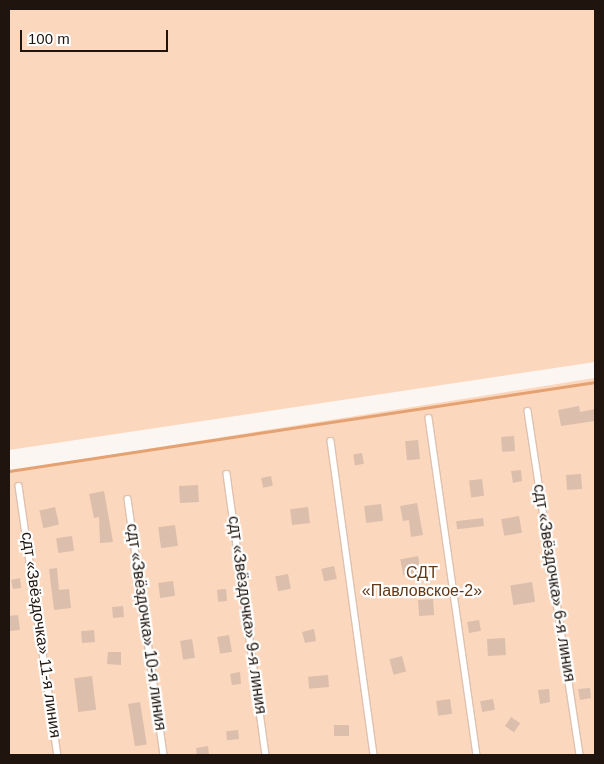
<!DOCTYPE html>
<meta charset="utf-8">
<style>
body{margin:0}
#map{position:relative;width:604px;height:764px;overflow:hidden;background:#fcf6f2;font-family:Helvetica,sans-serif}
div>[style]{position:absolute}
.green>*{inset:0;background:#fbd7bd}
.stream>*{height:3px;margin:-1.5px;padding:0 1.5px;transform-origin:1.5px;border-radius:1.5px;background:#e4a272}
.building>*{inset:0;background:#dbbeab;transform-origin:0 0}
.roads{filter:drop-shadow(1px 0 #dec1ae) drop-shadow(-1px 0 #dec1ae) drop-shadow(0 1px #dec1ae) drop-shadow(0 -1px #dec1ae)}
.lane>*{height:5.5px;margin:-2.75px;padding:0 2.75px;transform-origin:2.75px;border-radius:2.75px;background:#fff}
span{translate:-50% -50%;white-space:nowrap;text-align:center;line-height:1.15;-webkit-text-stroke:4.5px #fff;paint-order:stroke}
.park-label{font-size:16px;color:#633815}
.street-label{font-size:16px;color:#1f150e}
.frame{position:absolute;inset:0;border:10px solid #1f150e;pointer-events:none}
.scale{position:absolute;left:20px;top:30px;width:148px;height:22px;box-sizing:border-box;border:2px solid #1f150e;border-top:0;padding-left:6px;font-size:15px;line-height:18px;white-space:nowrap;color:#1f150e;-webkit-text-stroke:4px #fff;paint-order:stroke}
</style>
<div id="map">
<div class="green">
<div style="clip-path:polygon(9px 9px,595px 9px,595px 362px,9px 450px)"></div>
<div style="clip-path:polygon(595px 378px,595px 755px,9px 755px,9px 471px)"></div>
</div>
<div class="stream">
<div style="left:9px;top:471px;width:593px;rotate:-8.64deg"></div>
</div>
<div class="building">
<div style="clip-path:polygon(579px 406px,580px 412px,595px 409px,595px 421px,561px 426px,558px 410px)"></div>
<div style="left:514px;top:436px;width:15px;height:13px;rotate:86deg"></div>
<div style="left:418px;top:440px;width:19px;height:13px;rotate:84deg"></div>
<div style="left:362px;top:453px;width:11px;height:9px;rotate:80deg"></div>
<div style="clip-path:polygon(521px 470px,522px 481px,513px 483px,511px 471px)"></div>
<div style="left:581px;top:474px;width:15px;height:15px;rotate:86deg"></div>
<div style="left:271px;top:476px;width:10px;height:10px;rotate:79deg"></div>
<div style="left:482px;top:479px;width:17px;height:13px;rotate:83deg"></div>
<div style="left:198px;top:485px;width:17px;height:19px;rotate:87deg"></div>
<div style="clip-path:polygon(104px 491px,113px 542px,100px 543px,99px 517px,94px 518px,89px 494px)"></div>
<div style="clip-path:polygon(417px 503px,423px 535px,411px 537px,409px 520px,403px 521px,400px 506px)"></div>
<div style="left:381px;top:504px;width:17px;height:17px;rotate:83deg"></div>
<div style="left:55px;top:507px;width:18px;height:16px;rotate:77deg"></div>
<div style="left:308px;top:507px;width:16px;height:18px;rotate:83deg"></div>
<div style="left:519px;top:516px;width:17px;height:18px;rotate:80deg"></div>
<div style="left:483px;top:518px;width:8px;height:27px;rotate:83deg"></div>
<div style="left:175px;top:525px;width:21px;height:17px;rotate:82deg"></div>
<div style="left:72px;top:536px;width:15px;height:16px;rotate:82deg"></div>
<div style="left:418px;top:556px;width:16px;height:18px;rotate:79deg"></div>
<div style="left:334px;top:566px;width:13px;height:13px;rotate:77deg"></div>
<div style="clip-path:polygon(57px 568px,59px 590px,69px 589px,71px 608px,54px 610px,49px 569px)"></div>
<div style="left:288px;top:574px;width:15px;height:13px;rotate:79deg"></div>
<div style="clip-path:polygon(20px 578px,21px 588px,13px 589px,11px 580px)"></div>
<div style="left:173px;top:581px;width:15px;height:15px;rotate:82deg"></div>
<div style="left:532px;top:582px;width:20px;height:22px;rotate:81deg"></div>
<div style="left:226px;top:589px;width:12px;height:9px;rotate:85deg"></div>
<div style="left:433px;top:599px;width:16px;height:15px;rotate:86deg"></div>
<div style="left:123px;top:606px;width:11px;height:11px;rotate:85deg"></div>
<div style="clip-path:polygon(18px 615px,20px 630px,9px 631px,9px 616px)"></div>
<div style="left:479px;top:620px;width:11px;height:12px;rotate:80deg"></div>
<div style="clip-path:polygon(314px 629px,316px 641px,305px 643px,302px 632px)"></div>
<div style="left:94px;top:630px;width:12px;height:13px;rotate:85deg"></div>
<div style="left:229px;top:635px;width:17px;height:12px;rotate:80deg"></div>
<div style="left:505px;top:638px;width:17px;height:18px;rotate:87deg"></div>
<div style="left:192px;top:639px;width:19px;height:12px;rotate:81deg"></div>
<div style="clip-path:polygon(108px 652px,121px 652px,121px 665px,107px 664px)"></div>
<div style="left:402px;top:656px;width:16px;height:13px;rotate:75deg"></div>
<div style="clip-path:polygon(240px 672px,241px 684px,232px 685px,230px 674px)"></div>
<div style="left:328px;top:675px;width:12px;height:20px;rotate:85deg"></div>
<div style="left:92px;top:676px;width:34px;height:18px;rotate:83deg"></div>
<div style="clip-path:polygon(590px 688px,591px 698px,580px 700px,578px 689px)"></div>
<div style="clip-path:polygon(549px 689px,550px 702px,540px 704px,538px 690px)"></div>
<div style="left:450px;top:699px;width:15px;height:14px;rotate:82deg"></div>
<div style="left:493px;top:699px;width:11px;height:13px;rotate:80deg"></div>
<div style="left:140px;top:702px;width:43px;height:12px;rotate:81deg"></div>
<div style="left:511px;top:717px;width:11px;height:11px;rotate:34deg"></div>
<div style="left:334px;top:725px;width:15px;height:11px"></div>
<div style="left:238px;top:730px;width:9px;height:12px;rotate:84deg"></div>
<div style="clip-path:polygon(208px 746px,209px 755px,197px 755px,196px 748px)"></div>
</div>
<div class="roads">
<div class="lane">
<div style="left:528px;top:411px;width:348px;rotate:81.4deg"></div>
<div style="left:429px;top:418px;width:340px;rotate:81.9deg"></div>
<div style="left:331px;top:441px;width:317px;rotate:82.2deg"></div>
<div style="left:227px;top:474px;width:284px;rotate:82.1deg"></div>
<div style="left:19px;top:486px;width:272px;rotate:81.8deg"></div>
<div style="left:128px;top:499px;width:259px;rotate:82deg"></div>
</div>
</div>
<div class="park-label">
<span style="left:422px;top:582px">СДТ<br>«Павловское-2»</span>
</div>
<div class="street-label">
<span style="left:554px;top:583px;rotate:81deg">сдт «Звёздочка» 6-я линия</span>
<span style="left:247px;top:615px;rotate:82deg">сдт «Звёздочка» 9-я линия</span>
<span style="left:146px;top:627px;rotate:82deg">сдт «Звёздочка» 10-я линия</span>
<span style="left:41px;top:635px;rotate:82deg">сдт «Звёздочка» 11-я линия</span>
</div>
<div class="frame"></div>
<div class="scale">100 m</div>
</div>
